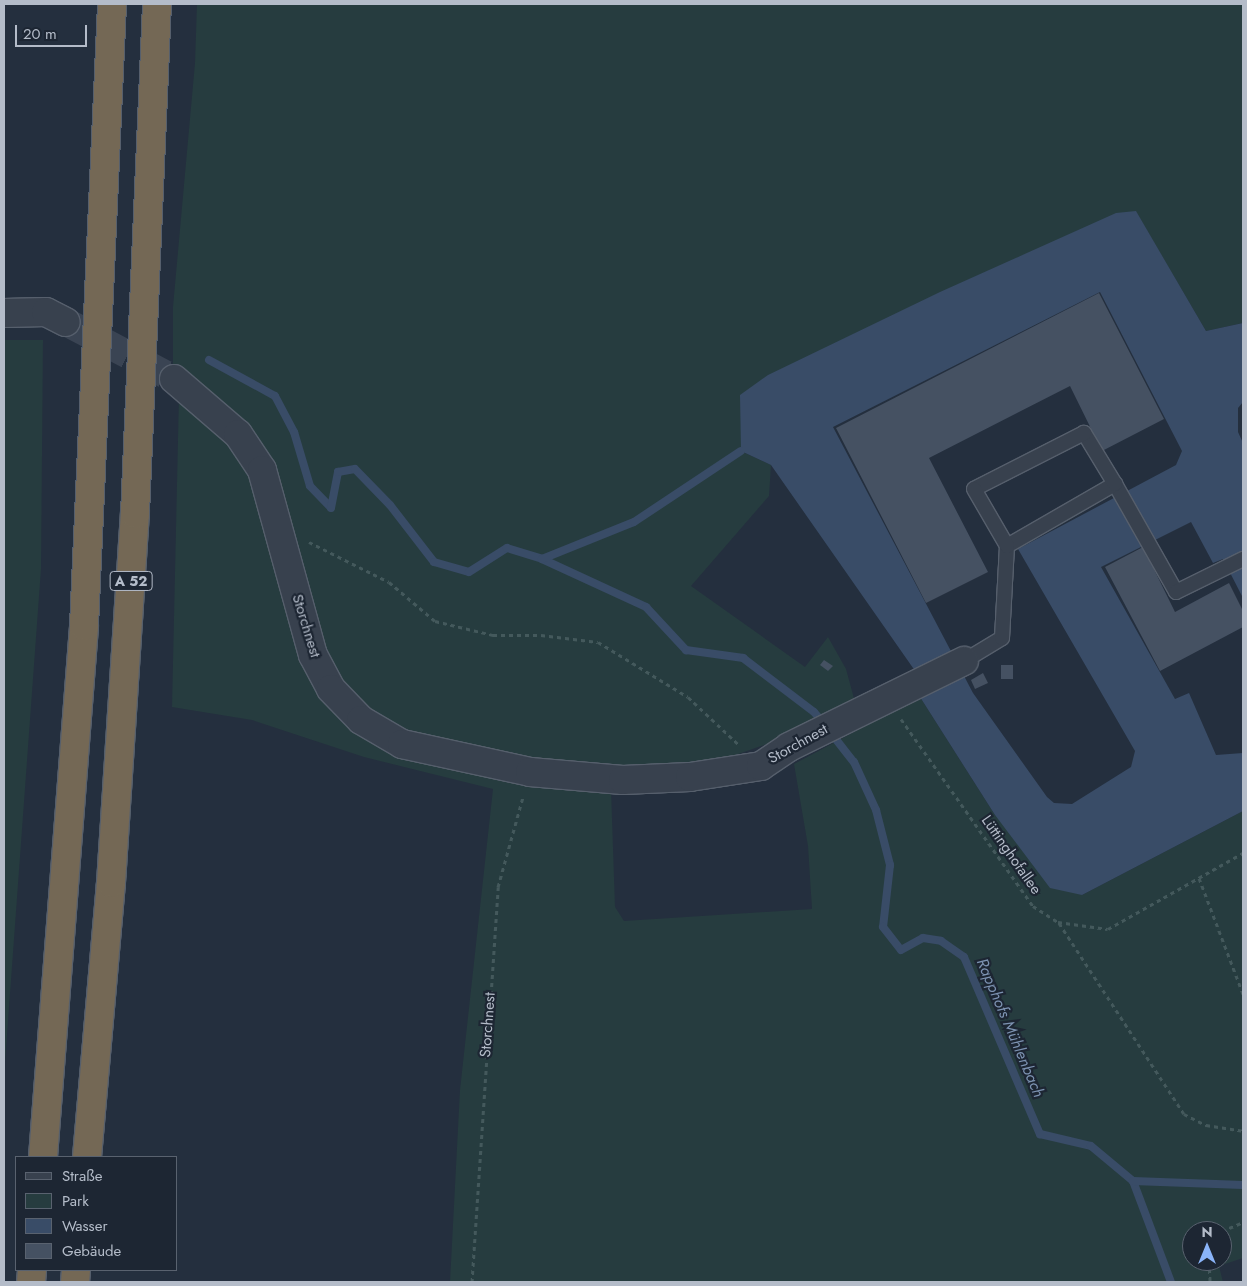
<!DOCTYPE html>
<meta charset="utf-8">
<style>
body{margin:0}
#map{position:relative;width:1247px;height:1286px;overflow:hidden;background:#242f3e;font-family:Jost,sans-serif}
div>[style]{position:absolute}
.green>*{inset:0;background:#263c3f}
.water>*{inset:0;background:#394c67}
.stream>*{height:8px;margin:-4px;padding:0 4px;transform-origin:4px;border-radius:4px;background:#394c67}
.building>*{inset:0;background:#455162;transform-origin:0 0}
.street-tunnel>*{height:28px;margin-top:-14px;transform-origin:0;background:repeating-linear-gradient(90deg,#3a4453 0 28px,transparent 0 42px)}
.path>*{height:3px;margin-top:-1.5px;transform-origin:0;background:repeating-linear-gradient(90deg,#44595c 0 4px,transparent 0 8px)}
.roads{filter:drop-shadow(1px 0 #565f6c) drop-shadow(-1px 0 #565f6c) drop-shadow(0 1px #565f6c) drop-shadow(0 -1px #565f6c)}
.lane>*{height:14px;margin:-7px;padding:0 7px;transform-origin:7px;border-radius:7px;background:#38414e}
.street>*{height:28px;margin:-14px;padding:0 14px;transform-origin:14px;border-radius:14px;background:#38414e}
.highway>*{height:28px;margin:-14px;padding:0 14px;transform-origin:14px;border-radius:14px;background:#746855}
span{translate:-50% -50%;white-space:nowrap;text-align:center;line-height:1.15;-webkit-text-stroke:4.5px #1d2633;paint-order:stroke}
.shield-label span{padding:1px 4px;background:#1d2633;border:1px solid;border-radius:4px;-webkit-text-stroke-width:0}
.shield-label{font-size:14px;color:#b4bcc9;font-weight:700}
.street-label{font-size:15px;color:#b4bcc9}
.water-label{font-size:16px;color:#7c92b1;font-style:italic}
.frame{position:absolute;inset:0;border:5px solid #b4bcc9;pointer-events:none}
.legend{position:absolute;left:15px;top:1156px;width:162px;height:115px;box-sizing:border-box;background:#1d2633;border:1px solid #59626f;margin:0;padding:6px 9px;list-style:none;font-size:15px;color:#b4bcc9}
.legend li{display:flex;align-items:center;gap:10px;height:25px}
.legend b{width:25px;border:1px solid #59626f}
.north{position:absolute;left:1182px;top:1221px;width:50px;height:50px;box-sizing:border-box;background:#1d2633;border:1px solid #59626f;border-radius:50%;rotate:0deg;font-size:14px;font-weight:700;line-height:20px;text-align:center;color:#b4bcc9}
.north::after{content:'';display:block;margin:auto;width:18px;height:22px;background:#8ab4f8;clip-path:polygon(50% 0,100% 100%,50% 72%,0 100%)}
.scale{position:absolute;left:15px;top:25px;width:72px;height:22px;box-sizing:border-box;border:2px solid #b4bcc9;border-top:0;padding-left:6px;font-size:15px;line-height:18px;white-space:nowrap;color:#b4bcc9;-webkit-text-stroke:4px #1d2633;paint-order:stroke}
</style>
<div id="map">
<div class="green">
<div style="clip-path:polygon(197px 4px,1243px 4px,1243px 323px,1206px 331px,1136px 212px,741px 451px,771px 465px,769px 496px,691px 586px,805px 667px,828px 637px,846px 669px,855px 702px,778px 740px,724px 759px,630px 767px,497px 756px,396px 726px,357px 699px,325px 658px,270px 462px,173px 372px,173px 307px,195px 63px)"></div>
<div style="clip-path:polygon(4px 340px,43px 340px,41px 569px,4px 1076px)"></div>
<div style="clip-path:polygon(evenodd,179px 395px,207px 416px,252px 473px,347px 721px,611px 789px,615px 907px,624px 921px,812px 909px,808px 846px,794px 764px,920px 697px,995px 815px,1082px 895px,1243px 811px,1243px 1258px,1219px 1266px,1223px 1282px,450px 1282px,460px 1090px,493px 789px,364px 757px,252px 720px,172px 707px,179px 395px,1192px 1231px,1222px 1231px,1222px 1261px,1192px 1261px,1192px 1231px)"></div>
</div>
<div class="water">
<div style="clip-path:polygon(evenodd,1136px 211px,1206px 331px,1243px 323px,1243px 402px,1238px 408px,1238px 432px,1243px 443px,1243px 598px,1223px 559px,1213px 563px,1191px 522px,1101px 567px,1175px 699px,1189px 693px,1216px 755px,1243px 753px,1243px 811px,1082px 895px,1050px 888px,995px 815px,920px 697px,920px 678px,771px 465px,741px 451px,740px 395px,768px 375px,940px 292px,1116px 213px,1136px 211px,1100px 292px,1182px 451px,1176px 465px,1018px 549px,1135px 751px,1131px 767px,1072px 804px,1054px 803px,1047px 797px,973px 693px,833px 427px,1100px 292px)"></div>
</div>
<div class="stream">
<div style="left:209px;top:360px;width:75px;rotate:28.6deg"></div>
<div style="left:275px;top:396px;width:41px;rotate:62.2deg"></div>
<div style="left:294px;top:432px;width:56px;rotate:73.5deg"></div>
<div style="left:310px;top:486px;width:30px;rotate:46deg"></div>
<div style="left:331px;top:508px;width:37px;rotate:-79deg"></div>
<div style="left:338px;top:472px;width:17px;rotate:-10deg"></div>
<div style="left:355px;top:469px;width:50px;rotate:45.8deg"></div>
<div style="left:390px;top:505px;width:72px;rotate:52.3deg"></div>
<div style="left:434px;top:562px;width:36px;rotate:16deg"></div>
<div style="left:469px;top:572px;width:45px;rotate:-32.3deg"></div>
<div style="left:507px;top:548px;width:37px;rotate:17deg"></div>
<div style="left:542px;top:559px;width:115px;rotate:24.8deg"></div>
<div style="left:646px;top:607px;width:59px;rotate:47.1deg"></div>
<div style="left:686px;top:650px;width:58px;rotate:8deg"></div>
<div style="left:743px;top:658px;width:89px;rotate:37.3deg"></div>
<div style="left:814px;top:712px;width:16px;rotate:50deg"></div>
<div style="left:542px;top:559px;width:99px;rotate:-21.9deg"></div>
<div style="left:634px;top:522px;width:128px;rotate:-33.6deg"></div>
<div style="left:831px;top:733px;width:37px;rotate:52deg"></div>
<div style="left:854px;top:762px;width:53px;rotate:65.4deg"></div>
<div style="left:876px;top:810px;width:57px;rotate:75.7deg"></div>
<div style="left:890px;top:865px;width:62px;rotate:96.4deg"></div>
<div style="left:883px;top:927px;width:29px;rotate:52deg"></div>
<div style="left:901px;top:950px;width:25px;rotate:-29deg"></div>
<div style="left:923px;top:938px;width:18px;rotate:9deg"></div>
<div style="left:941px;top:941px;width:28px;rotate:35deg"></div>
<div style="left:964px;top:957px;width:193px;rotate:66.8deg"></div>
<div style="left:1040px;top:1134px;width:52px;rotate:13.2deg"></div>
<div style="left:1091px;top:1146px;width:55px;rotate:39.8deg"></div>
<div style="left:1133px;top:1181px;width:108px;rotate:69.4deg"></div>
<div style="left:1133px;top:1181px;width:110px;rotate:2.1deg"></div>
</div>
<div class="building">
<div style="clip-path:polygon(1099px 293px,1164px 419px,1102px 451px,1070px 386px,929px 458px,988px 572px,926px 603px,836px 428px)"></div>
<div style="clip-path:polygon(1143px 547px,1175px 612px,1229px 583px,1243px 611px,1243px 627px,1160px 671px,1105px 567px)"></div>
<div style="clip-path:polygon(824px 660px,833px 666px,828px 671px,820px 665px)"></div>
<div style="left:1001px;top:665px;width:12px;height:14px"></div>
<div style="clip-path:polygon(983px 673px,988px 683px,975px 689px,971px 680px)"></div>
</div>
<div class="street-tunnel">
<div style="left:66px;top:322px;width:122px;rotate:27.8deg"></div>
</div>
<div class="path">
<div style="left:309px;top:542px;width:89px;rotate:26.6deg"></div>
<div style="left:389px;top:582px;width:60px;rotate:40.3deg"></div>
<div style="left:435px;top:621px;width:60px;rotate:13.6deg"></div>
<div style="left:493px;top:635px;width:48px"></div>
<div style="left:541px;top:635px;width:57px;rotate:7deg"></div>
<div style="left:598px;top:642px;width:105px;rotate:31.4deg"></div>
<div style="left:688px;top:697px;width:69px;rotate:43.2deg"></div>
<div style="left:901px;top:719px;width:229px;rotate:54.8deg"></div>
<div style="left:1033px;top:906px;width:30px;rotate:33deg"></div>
<div style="left:1058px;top:922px;width:50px;rotate:8deg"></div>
<div style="left:1108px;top:929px;width:155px;rotate:-29.4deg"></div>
<div style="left:1199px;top:878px;width:124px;rotate:69.2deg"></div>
<div style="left:1059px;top:923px;width:228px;rotate:56.8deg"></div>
<div style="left:1184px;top:1114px;width:25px;rotate:27deg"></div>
<div style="left:1206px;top:1125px;width:37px;rotate:9deg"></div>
<div style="left:1222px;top:1231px;width:23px;rotate:-23deg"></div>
<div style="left:1209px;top:1261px;width:21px;rotate:87deg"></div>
<div style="left:472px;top:1282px;width:396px;rotate:-86.2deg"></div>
<div style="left:498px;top:887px;width:93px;rotate:-74.5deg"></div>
</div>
<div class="roads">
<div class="lane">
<div style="left:1115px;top:484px;width:124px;rotate:60.5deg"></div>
<div style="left:1176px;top:592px;width:75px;rotate:-26.2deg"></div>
<div style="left:964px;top:661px;width:44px;rotate:-31.2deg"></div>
<div style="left:1002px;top:638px;width:92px;rotate:-86.9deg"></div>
<div style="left:1007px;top:546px;width:125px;rotate:-29.9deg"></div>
<div style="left:1115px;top:484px;width:60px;rotate:-121.3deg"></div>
<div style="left:1084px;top:433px;width:123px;rotate:153deg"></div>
<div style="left:974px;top:489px;width:66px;rotate:59.9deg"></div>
</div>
<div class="street">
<div style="left:4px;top:313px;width:42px;rotate:-1.4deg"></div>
<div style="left:46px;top:312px;width:22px;rotate:27deg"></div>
<div style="left:174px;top:379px;width:84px;rotate:40.7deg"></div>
<div style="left:238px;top:434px;width:43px;rotate:56.3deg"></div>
<div style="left:262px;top:470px;width:192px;rotate:74.6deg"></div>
<div style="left:313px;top:655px;width:38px;rotate:62deg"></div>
<div style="left:331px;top:689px;width:43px;rotate:45.9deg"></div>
<div style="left:361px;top:720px;width:48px;rotate:30.3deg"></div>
<div style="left:402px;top:744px;width:131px;rotate:12.3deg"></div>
<div style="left:530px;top:772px;width:93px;rotate:4.9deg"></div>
<div style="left:623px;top:780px;width:67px;rotate:-2.6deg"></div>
<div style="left:690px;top:777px;width:72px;rotate:-8.8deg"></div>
<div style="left:761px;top:766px;width:34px;rotate:-34deg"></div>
<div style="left:789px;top:747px;width:195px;rotate:-26.2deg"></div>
</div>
<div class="highway">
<div style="left:43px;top:1157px;width:533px;rotate:-85.58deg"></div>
<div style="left:84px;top:626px;width:623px;rotate:-87.42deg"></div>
<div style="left:87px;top:1157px;width:275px;rotate:-85deg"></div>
<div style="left:111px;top:883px;width:370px;rotate:-86.3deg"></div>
<div style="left:135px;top:514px;width:510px;rotate:-87.53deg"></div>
<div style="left:31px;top:1282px;width:12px;rotate:-85deg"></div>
<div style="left:75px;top:1282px;width:12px;rotate:-85deg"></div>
</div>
</div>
<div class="shield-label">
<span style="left:131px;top:581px">A 52</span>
</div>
<div class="street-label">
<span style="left:306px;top:626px;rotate:73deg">Storchnest</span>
<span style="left:798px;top:744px;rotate:-29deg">Storchnest</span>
<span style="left:1011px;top:855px;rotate:55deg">Lüttinghofallee</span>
<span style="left:488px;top:1025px;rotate:-86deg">Storchnest</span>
</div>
<div class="water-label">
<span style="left:1010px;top:1028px;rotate:67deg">Rapphofs Mühlenbach</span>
</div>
<div class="frame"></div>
<ul class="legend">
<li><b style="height:6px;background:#38414e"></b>Straße</li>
<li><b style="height:14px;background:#263c3f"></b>Park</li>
<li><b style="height:14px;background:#394c67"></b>Wasser</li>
<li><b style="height:14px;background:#455162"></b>Gebäude</li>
</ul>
<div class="north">N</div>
<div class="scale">20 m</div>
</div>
